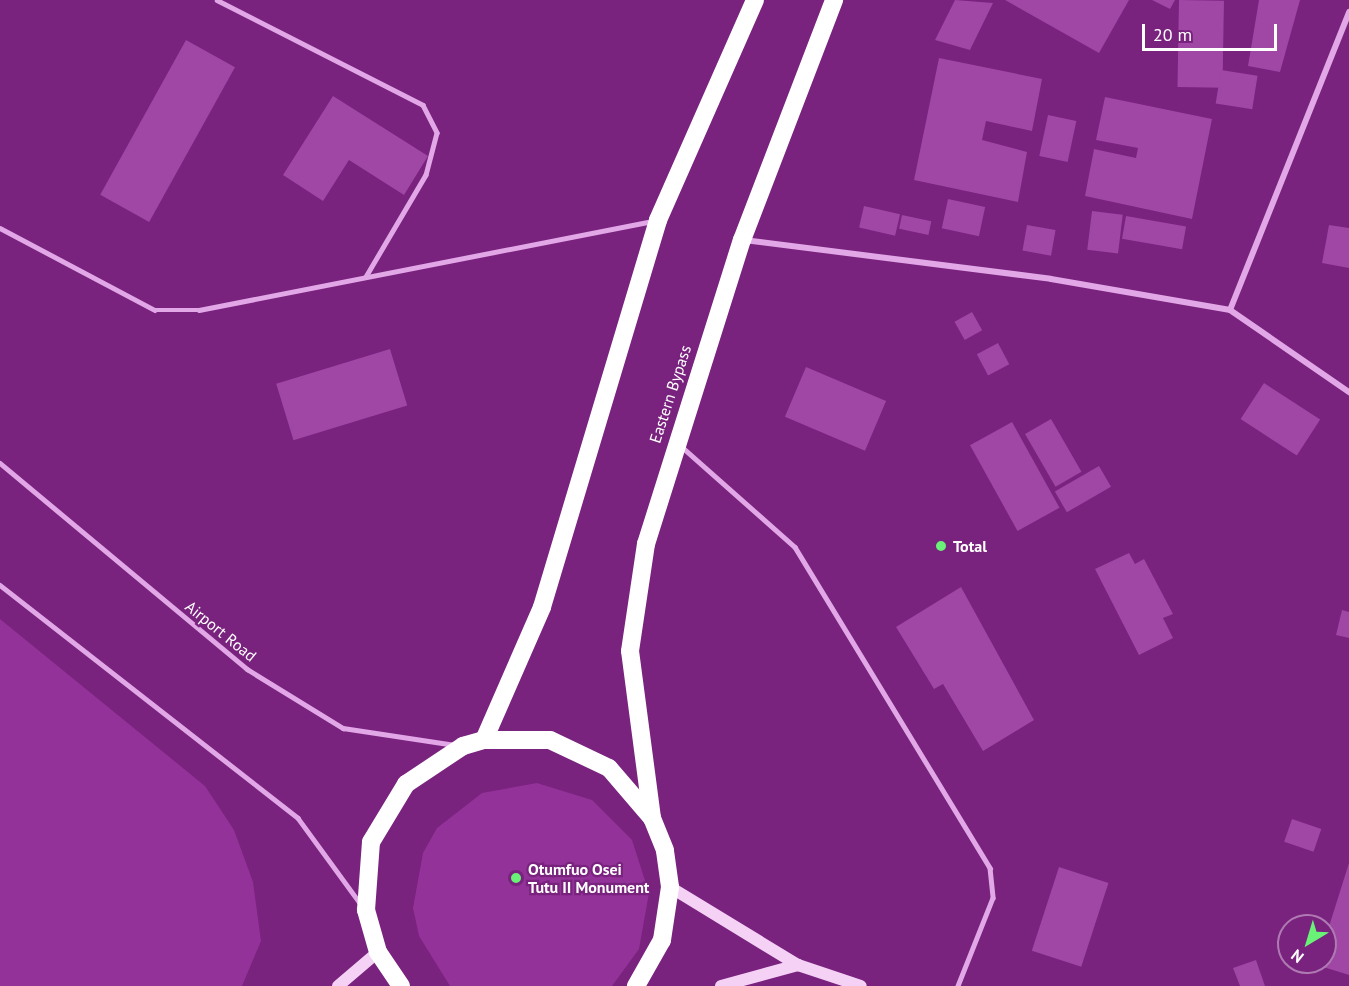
<!DOCTYPE html>
<style>
body{margin:0}
#map{position:relative;width:1349px;height:986px;overflow:hidden;background:#79227e;font-family:"PT Sans",sans-serif}
div>[style]{position:absolute}
.green>*{inset:0;background:#933299}
.building>*{inset:0;background:#a046a5;transform-origin:0 0}
.lane>*{height:4.5px;margin:-2.25px;padding:0 2.25px;transform-origin:2.25px;border-radius:2.25px;background:#e2a7e6}
.street>*{height:6px;margin:-3px;padding:0 3px;transform-origin:3px;border-radius:3px;background:#e2a7e6}
.secondary>*{height:12px;margin:-6px;padding:0 6px;transform-origin:6px;border-radius:6px;background:#f4d1f5}
.highway>*{height:18px;margin:-9px;padding:0 9px;transform-origin:9px;border-radius:9px;background:#fff}
.dots>*{width:16px;height:16px;translate:-50% -50%;box-sizing:border-box;border:3px solid #79227e;border-radius:50%}
span{translate:-50% -50%;white-space:nowrap;text-align:center;line-height:1.15;-webkit-text-stroke:4.5px #79227e;paint-order:stroke}
.street-label{font-size:16px;color:#fff}
.poi-label{font-size:16px;color:#fff;font-weight:700}
.left{translate:0 -50%;text-align:left}
.north{position:absolute;left:1277px;top:914px;width:60px;height:60px;box-sizing:border-box;background:#79227e;border:2px solid #af7ab2;border-radius:50%;rotate:218deg;font-size:16px;font-weight:700;line-height:24px;text-align:center;color:#fff}
.north::after{content:'';display:block;margin:auto;width:21px;height:27px;background:#69f277;clip-path:polygon(50% 0,100% 100%,50% 72%,0 100%)}
.scale{position:absolute;left:1142px;top:24px;width:135px;height:27px;box-sizing:border-box;border:3px solid #fff;border-top:0;padding-left:8px;font-size:18px;line-height:21px;white-space:nowrap;color:#fff;-webkit-text-stroke:4px #79227e;paint-order:stroke}
</style>
<div id="map">
<div class="green">
<div style="clip-path:polygon(0 619px,205px 786px,234px 830px,253px 882px,261px 941px,242px 986px,0 986px)"></div>
<div style="clip-path:polygon(537px 783px,592px 800px,632px 840px,649px 893px,639px 949px,612px 986px,450px 986px,419px 936px,413px 908px,423px 853px,437px 828px,482px 793px)"></div>
</div>
<div class="building">
<div style="clip-path:polygon(955px 0,993px 3px,970px 50px,935px 40px)"></div>
<div style="clip-path:polygon(1005px 0,1129px 0,1099px 53px)"></div>
<div style="clip-path:polygon(1152px 0,1175px 0,1170px 9px)"></div>
<div style="left:1179px;top:0;width:45px;height:87px;rotate:1deg"></div>
<div style="clip-path:polygon(1259px 0,1300px 0,1280px 72px,1248px 66px)"></div>
<div style="left:186px;top:40px;width:56px;height:177px;rotate:29deg"></div>
<div style="clip-path:polygon(939px 58px,1042px 79px,1032px 131px,986px 121px,982px 140px,1027px 152px,1018px 202px,914px 180px)"></div>
<div style="left:1221px;top:70px;width:37px;height:34px;rotate:9deg"></div>
<div style="clip-path:polygon(333px 96px,428px 156px,404px 195px,349px 160px,323px 201px,283px 175px)"></div>
<div style="clip-path:polygon(1105px 97px,1212px 119px,1192px 219px,1085px 196px,1094px 149px,1136px 158px,1138px 148px,1096px 140px)"></div>
<div style="left:1048px;top:115px;width:29px;height:42px;rotate:12deg"></div>
<div style="left:948px;top:199px;width:38px;height:30px;rotate:12deg"></div>
<div style="left:864px;top:206px;width:37px;height:22px;rotate:13deg"></div>
<div style="left:1092px;top:211px;width:31px;height:39px;rotate:7deg"></div>
<div style="left:902px;top:215px;width:30px;height:14px;rotate:12deg"></div>
<div style="left:1126px;top:216px;width:61px;height:23px;rotate:10deg"></div>
<div style="left:1027px;top:225px;width:29px;height:26px;rotate:10deg"></div>
<div style="clip-path:polygon(1329px 225px,1349px 228px,1349px 268px,1322px 263px)"></div>
<div style="left:972px;top:312px;width:21px;height:20px;rotate:61deg"></div>
<div style="left:998px;top:343px;width:24px;height:24px;rotate:62deg"></div>
<div style="left:390px;top:349px;width:59px;height:119px;rotate:73deg"></div>
<div style="left:806px;top:367px;width:87px;height:54px;rotate:23deg"></div>
<div style="left:1264px;top:383px;width:67px;height:43px;rotate:33deg"></div>
<div style="left:1051px;top:419px;width:61px;height:30px;rotate:60deg"></div>
<div style="left:1012px;top:422px;width:98px;height:48px;rotate:61deg"></div>
<div style="left:1099px;top:466px;width:24px;height:51px;rotate:60deg"></div>
<div style="clip-path:polygon(1129px 553px,1135px 564px,1144px 559px,1173px 614px,1163px 618px,1173px 638px,1139px 655px,1095px 569px)"></div>
<div style="clip-path:polygon(961px 587px,1034px 720px,983px 751px,943px 684px,934px 689px,896px 627px)"></div>
<div style="clip-path:polygon(1342px 610px,1349px 612px,1349px 638px,1336px 635px)"></div>
<div style="left:1292px;top:819px;width:31px;height:24px;rotate:19deg"></div>
<div style="clip-path:polygon(1349px 863px,1349px 975px,1317px 965px,1325px 962px,1325px 939px)"></div>
<div style="left:1059px;top:867px;width:52px;height:88px;rotate:18deg"></div>
<div style="clip-path:polygon(1256px 960px,1265px 986px,1240px 986px,1233px 968px)"></div>
</div>
<div class="lane">
<div style="left:217px;top:0;width:231px;rotate:27deg"></div>
<div style="left:423px;top:105px;width:31px;rotate:63deg"></div>
<div style="left:437px;top:133px;width:43px;rotate:104.7deg"></div>
<div style="left:426px;top:175px;width:118px;rotate:120.5deg"></div>
<div style="left:0;top:228px;width:175px;rotate:27.9deg"></div>
<div style="left:155px;top:310px;width:44px"></div>
<div style="left:199px;top:310px;width:462px;rotate:-11.1deg"></div>
<div style="left:682px;top:447px;width:151px;rotate:41.5deg"></div>
<div style="left:795px;top:547px;width:376px;rotate:58.7deg"></div>
<div style="left:990px;top:868px;width:30px;rotate:84deg"></div>
<div style="left:993px;top:898px;width:95px;rotate:111.7deg"></div>
<div style="left:0;top:463px;width:322px;rotate:39.8deg"></div>
<div style="left:247px;top:669px;width:113px;rotate:31.6deg"></div>
<div style="left:343px;top:728px;width:113px;rotate:8.6deg"></div>
<div style="left:0;top:585px;width:378px;rotate:38deg"></div>
<div style="left:298px;top:818px;width:105px;rotate:53.9deg"></div>
</div>
<div class="street">
<div style="left:744px;top:240px;width:309px;rotate:7.2deg"></div>
<div style="left:1051px;top:279px;width:182px;rotate:9.8deg"></div>
<div style="left:1230px;top:310px;width:145px;rotate:34.6deg"></div>
<div style="left:1230px;top:310px;width:321px;rotate:-68.2deg"></div>
</div>
<div class="secondary">
<div style="left:670px;top:887px;width:150px;rotate:31.4deg"></div>
<div style="left:798px;top:965px;width:66px;rotate:18.4deg"></div>
<div style="left:338px;top:986px;width:52px;rotate:-40.4deg"></div>
<div style="left:721px;top:986px;width:80px;rotate:-15.3deg"></div>
</div>
<div class="highway">
<div style="left:484px;top:740px;width:145px;rotate:-66.4deg"></div>
<div style="left:542px;top:607px;width:404px;rotate:-73.3deg"></div>
<div style="left:658px;top:220px;width:240px;rotate:-66.2deg"></div>
<div style="left:652px;top:818px;width:168px;rotate:-97.5deg"></div>
<div style="left:630px;top:651px;width:108px;rotate:-81.5deg"></div>
<div style="left:646px;top:544px;width:319px;rotate:-72.5deg"></div>
<div style="left:742px;top:240px;width:257px;rotate:-69deg"></div>
<div style="left:401px;top:986px;width:41px;rotate:-124.1deg"></div>
<div style="left:378px;top:952px;width:44px;rotate:-105.9deg"></div>
<div style="left:366px;top:910px;width:68px;rotate:-85.8deg"></div>
<div style="left:371px;top:842px;width:68px;rotate:-58.9deg"></div>
<div style="left:406px;top:784px;width:69px;rotate:-33.7deg"></div>
<div style="left:463px;top:746px;width:22px;rotate:-16deg"></div>
<div style="left:484px;top:740px;width:66px"></div>
<div style="left:550px;top:740px;width:65px;rotate:25.4deg"></div>
<div style="left:609px;top:768px;width:66px;rotate:49.3deg"></div>
<div style="left:652px;top:818px;width:35px;rotate:68deg"></div>
<div style="left:665px;top:851px;width:36px;rotate:82deg"></div>
<div style="left:670px;top:887px;width:54px;rotate:98.6deg"></div>
<div style="left:662px;top:940px;width:53px;rotate:119.5deg"></div>
</div>
<div class="dots">
<div style="left:941px;top:546px;background:#69f277"></div>
<div style="left:516px;top:878px;background:#69f277"></div>
</div>
<div class="street-label">
<span style="left:670px;top:394px;rotate:-72deg">Eastern Bypass</span>
<span style="left:221px;top:631px;rotate:39deg">Airport Road</span>
</div>
<div class="poi-label">
<span class="left" style="left:953px;top:546px">Total</span>
<span class="left" style="left:528px;top:878px">Otumfuo Osei<br>Tutu II Monument</span>
</div>
<div class="north">N</div>
<div class="scale">20 m</div>
</div>
